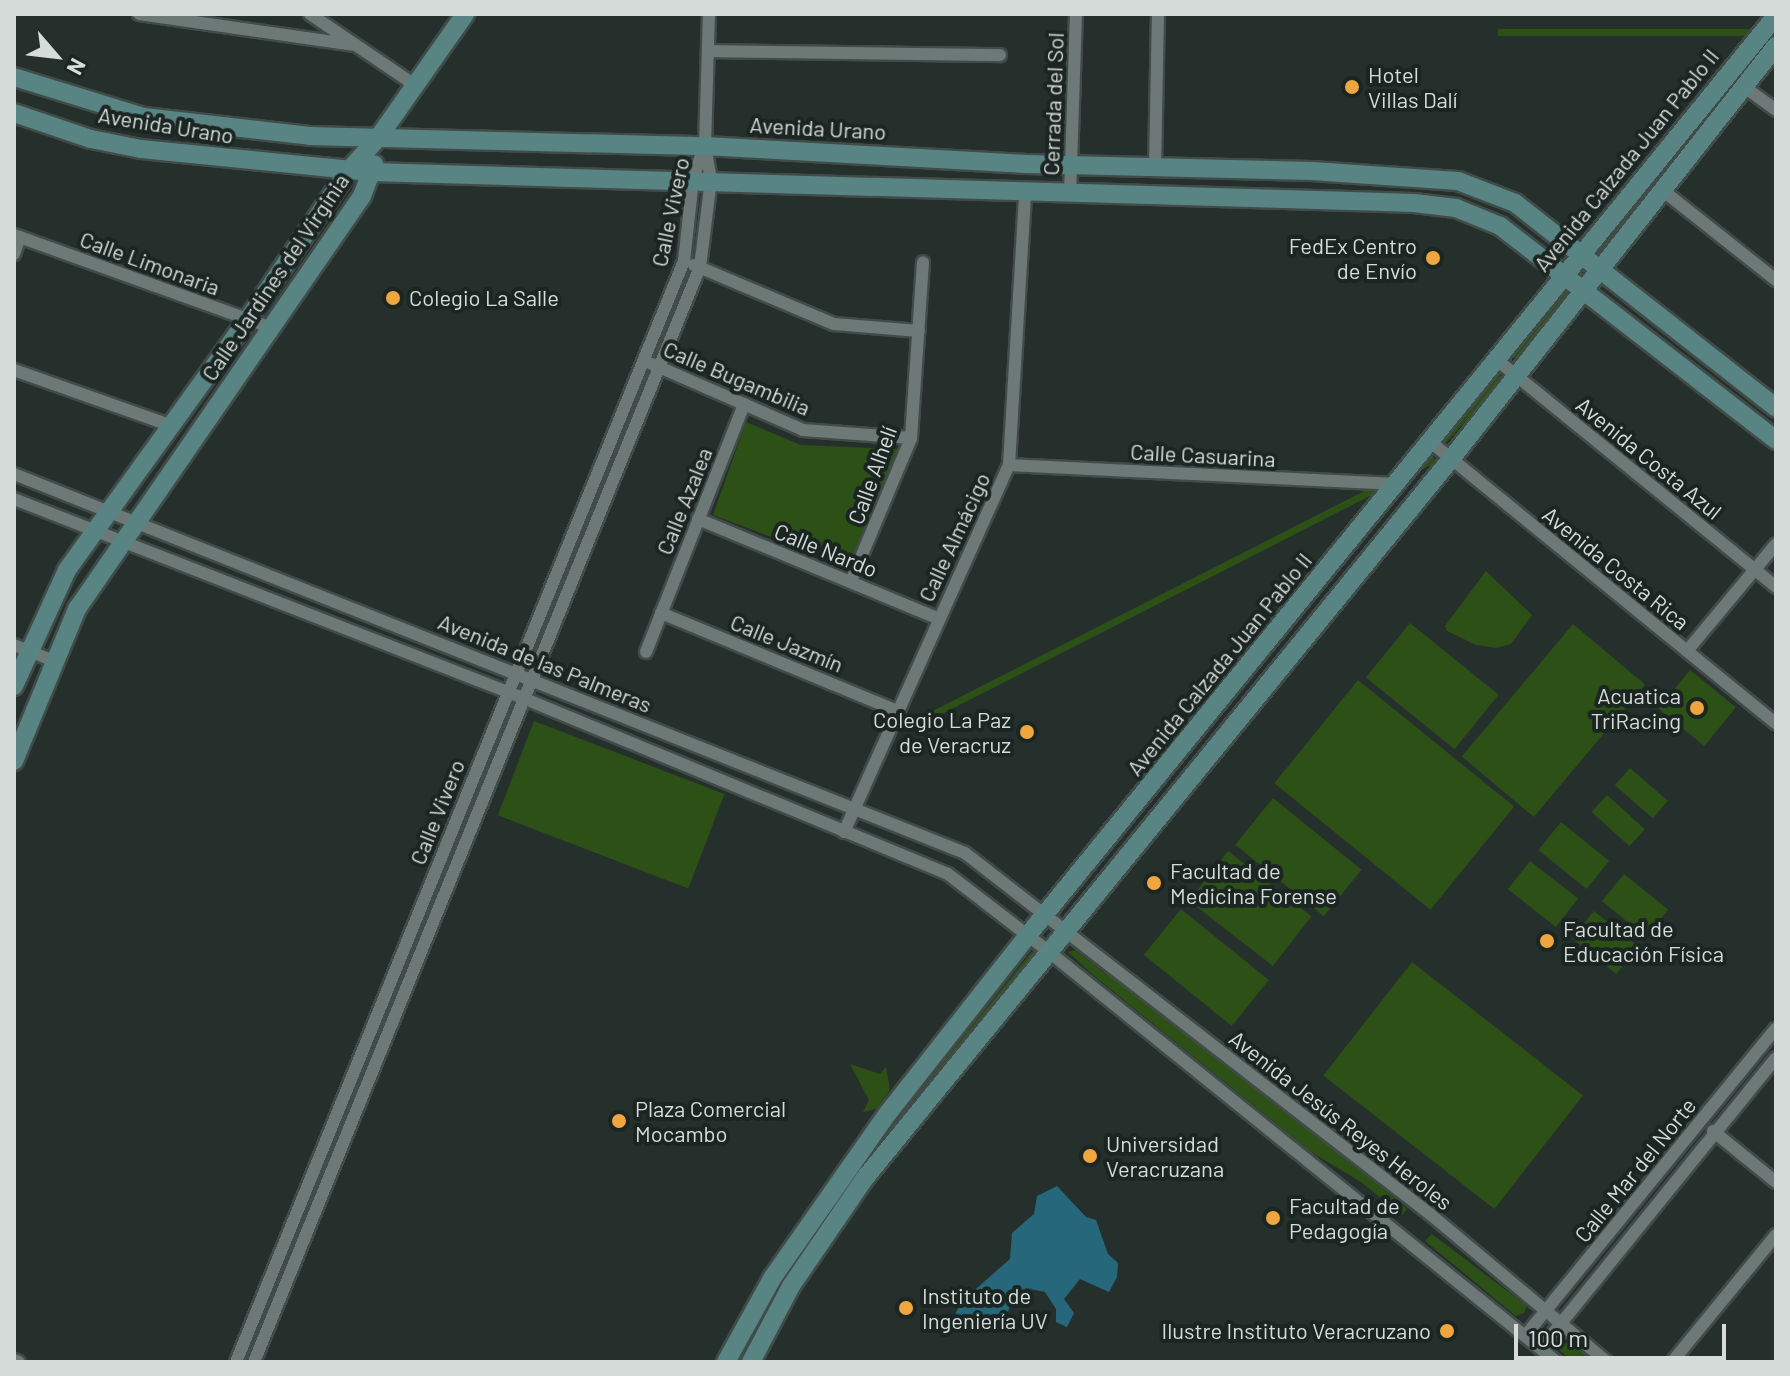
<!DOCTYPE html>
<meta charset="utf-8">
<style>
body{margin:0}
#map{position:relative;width:1790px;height:1376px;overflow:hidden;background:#25302d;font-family:Barlow,sans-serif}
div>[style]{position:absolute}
.green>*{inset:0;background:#2c5016;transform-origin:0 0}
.water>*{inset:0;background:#27677b}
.roads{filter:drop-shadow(2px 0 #414b48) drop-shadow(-2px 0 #414b48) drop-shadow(0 2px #414b48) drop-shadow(0 -2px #414b48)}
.street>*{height:12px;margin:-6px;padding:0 6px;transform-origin:6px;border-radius:6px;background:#6c7976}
.secondary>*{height:18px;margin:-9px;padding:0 9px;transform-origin:9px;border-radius:9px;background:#588484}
.dots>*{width:22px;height:22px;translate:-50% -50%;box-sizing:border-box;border:4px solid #1b2623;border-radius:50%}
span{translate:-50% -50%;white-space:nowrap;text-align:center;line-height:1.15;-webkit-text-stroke:8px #1b2623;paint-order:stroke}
.poi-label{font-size:22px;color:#d5dcda}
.left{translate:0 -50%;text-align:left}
.right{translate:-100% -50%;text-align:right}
.street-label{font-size:22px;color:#d5dcda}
.frame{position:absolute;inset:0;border:16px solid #d5dcda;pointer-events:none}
.north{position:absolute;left:16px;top:16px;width:80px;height:80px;-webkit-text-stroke:6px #1b2623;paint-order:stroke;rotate:118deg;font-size:22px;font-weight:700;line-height:32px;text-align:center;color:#d5dcda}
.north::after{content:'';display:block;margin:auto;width:28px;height:36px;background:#d5dcda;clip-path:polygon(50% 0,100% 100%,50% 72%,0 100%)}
.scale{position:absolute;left:1514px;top:1324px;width:212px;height:36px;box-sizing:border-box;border:4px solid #d5dcda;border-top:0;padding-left:10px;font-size:24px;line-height:28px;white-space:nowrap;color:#d5dcda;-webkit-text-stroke:6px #1b2623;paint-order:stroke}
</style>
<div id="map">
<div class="green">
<div style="left:1776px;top:29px;width:7px;height:278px;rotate:90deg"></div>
<div style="clip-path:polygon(1569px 289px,1571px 294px,1520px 355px,1515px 359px,1511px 357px,1563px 291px)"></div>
<div style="clip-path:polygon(1500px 372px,1501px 379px,1478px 407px,1446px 443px,1443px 441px,1444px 433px)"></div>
<div style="clip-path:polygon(746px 422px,801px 445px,898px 449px,849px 566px,713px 515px)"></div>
<div style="left:1433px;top:456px;width:7px;height:584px;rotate:63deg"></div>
<div style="clip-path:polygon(1486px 571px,1532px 615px,1511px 644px,1496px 648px,1476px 645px,1447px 631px,1445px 626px)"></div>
<div style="left:1410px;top:623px;width:114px;height:70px;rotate:39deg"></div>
<div style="left:1573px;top:624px;width:94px;height:173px;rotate:40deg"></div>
<div style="left:1690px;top:670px;width:59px;height:50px;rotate:39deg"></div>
<div style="left:1358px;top:680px;width:201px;height:133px;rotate:39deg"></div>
<div style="left:534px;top:721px;width:204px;height:101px;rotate:21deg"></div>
<div style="left:1630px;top:768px;width:50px;height:23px;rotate:41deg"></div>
<div style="left:1607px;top:795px;width:51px;height:23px;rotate:42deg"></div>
<div style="left:1273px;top:798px;width:114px;height:60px;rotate:39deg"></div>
<div style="left:1561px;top:822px;width:62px;height:36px;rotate:39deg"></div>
<div style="left:1228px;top:851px;width:106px;height:63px;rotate:38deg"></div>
<div style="left:1530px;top:861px;width:61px;height:36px;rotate:38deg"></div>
<div style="left:1624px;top:874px;width:57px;height:35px;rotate:39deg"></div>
<div style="left:1181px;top:909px;width:113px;height:59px;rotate:39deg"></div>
<div style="left:1594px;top:911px;width:57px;height:35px;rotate:39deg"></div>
<div style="clip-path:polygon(1033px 950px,1038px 954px,910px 1112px,906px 1112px,905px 1108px)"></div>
<div style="clip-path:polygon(1075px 950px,1106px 974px,1119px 979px,1303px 1122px,1407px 1209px,1402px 1215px,1361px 1182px,1311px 1152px,1093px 975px,1068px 952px)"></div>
<div style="left:1412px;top:962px;width:217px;height:144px;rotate:38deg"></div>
<div style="clip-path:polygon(850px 1064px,880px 1074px,886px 1067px,890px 1090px,876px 1109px,863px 1112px,869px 1100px)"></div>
<div style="clip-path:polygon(887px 1129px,892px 1130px,893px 1135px,791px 1272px,790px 1267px)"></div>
<div style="clip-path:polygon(1432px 1234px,1527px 1306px,1524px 1313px,1516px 1316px,1425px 1241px)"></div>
<div style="clip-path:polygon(1572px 1342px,1597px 1362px,1573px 1362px,1559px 1350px,1564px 1344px)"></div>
</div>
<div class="water">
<div style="clip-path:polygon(1057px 1186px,1086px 1217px,1096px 1220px,1108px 1254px,1118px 1263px,1117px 1277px,1109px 1292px,1080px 1279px,1064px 1299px,1074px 1313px,1067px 1327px,1056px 1322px,1056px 1309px,1045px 1292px,1026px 1288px,1012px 1301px,1002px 1327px,982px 1329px,954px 1318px,960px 1303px,1010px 1259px,1012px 1233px,1034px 1214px,1037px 1196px)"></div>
</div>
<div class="roads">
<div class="street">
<div style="left:139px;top:14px;width:216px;rotate:8.2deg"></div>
<div style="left:310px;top:14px;width:127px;rotate:34.1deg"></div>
<div style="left:708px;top:51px;width:292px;rotate:0.8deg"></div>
<div style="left:1743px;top:86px;width:41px;rotate:36deg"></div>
<div style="left:1155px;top:168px;width:154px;rotate:-88.9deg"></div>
<div style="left:1661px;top:189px;width:147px;rotate:38.4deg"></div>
<div style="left:1070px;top:195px;width:181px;rotate:-88.1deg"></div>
<div style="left:14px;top:235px;width:274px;rotate:19.8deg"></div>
<div style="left:14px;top:254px;width:18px;rotate:-71deg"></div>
<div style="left:694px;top:265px;width:152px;rotate:22.9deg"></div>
<div style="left:834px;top:324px;width:85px;rotate:4.7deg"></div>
<div style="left:1497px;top:360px;width:360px;rotate:39.1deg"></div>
<div style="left:652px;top:364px;width:165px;rotate:23.6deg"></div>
<div style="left:803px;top:430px;width:108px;rotate:4.2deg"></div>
<div style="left:14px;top:370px;width:164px;rotate:19.5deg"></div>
<div style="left:1432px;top:443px;width:444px;rotate:39.2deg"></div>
<div style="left:1009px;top:465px;width:387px;rotate:2.8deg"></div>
<div style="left:14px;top:474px;width:1024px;rotate:21.73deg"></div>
<div style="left:965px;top:853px;width:589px;rotate:37.82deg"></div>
<div style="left:1430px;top:1214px;width:231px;rotate:39.9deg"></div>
<div style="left:14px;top:499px;width:547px;rotate:21.35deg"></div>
<div style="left:523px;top:698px;width:460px;rotate:22.5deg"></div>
<div style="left:948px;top:874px;width:126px;rotate:37.6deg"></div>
<div style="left:1048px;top:951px;width:654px;rotate:38.92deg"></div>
<div style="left:698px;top:519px;width:261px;rotate:22.5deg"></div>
<div style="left:851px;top:581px;width:155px;rotate:-67.2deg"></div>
<div style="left:911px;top:438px;width:176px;rotate:-86.1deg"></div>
<div style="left:661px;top:613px;width:256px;rotate:22.5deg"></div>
<div style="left:14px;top:645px;width:43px;rotate:21.8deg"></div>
<div style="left:1687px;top:651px;width:139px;rotate:-50.2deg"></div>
<div style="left:646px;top:652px;width:267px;rotate:-68.4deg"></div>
<div style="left:844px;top:832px;width:402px;rotate:-65.8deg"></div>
<div style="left:1009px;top:465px;width:272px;rotate:-86.6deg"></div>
<div style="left:1713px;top:1131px;width:81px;rotate:39deg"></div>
<div style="left:1525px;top:1336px;width:397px;rotate:-50.8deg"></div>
<div style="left:1541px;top:1348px;width:373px;rotate:-51deg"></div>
<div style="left:14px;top:1360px;width:5px;rotate:22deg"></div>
<div style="left:236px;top:1362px;width:1189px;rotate:-67.86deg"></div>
<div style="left:684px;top:261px;width:82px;rotate:-83.7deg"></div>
<div style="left:693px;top:179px;width:34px;rotate:-71deg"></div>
<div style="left:254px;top:1362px;width:1182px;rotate:-67.84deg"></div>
<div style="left:700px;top:267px;width:88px;rotate:-82.8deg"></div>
<div style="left:711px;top:180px;width:35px;rotate:-100deg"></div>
<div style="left:705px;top:146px;width:132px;rotate:-88.3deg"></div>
<div style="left:1672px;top:1362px;width:164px;rotate:-50.7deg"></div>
</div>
<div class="secondary">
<div style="left:14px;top:77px;width:136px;rotate:17.1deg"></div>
<div style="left:144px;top:117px;width:167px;rotate:6.5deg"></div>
<div style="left:310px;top:136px;width:395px;rotate:1.5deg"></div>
<div style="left:705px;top:146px;width:322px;rotate:3.2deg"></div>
<div style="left:1026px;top:164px;width:286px;rotate:1.4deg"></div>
<div style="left:1312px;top:171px;width:146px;rotate:3.9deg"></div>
<div style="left:1458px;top:181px;width:61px;rotate:21.1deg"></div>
<div style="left:1515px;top:203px;width:332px;rotate:38.1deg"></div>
<div style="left:14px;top:113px;width:81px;rotate:18.7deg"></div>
<div style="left:91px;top:139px;width:51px;rotate:11.3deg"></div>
<div style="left:141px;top:149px;width:232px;rotate:5.7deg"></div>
<div style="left:372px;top:172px;width:1042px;rotate:1.7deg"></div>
<div style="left:1414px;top:203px;width:42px;rotate:6.8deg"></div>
<div style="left:1456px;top:208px;width:48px;rotate:22.2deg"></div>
<div style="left:1500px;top:226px;width:349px;rotate:37.8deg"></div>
<div style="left:14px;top:686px;width:128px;rotate:-65.4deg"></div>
<div style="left:67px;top:570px;width:309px;rotate:-54.2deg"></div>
<div style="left:248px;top:319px;width:180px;rotate:-55.9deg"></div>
<div style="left:349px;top:170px;width:43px;rotate:-47.8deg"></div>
<div style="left:378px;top:138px;width:151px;rotate:-54.9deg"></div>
<div style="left:14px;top:761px;width:165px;rotate:-67.5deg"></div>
<div style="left:77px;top:609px;width:502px;rotate:-55.39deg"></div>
<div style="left:362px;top:196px;width:34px;rotate:-69deg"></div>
<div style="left:726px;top:1362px;width:97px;rotate:-61.1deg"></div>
<div style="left:773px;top:1277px;width:200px;rotate:-55deg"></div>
<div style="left:888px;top:1113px;width:226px;rotate:-51.8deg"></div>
<div style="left:1028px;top:935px;width:1185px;rotate:-50.86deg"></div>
<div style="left:751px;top:1362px;width:86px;rotate:-62.2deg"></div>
<div style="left:791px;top:1286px;width:131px;rotate:-55.6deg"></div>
<div style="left:865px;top:1178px;width:928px;rotate:-50.82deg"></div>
<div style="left:1451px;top:459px;width:526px;rotate:-51.8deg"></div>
</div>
</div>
<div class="dots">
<div style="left:1352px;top:87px;background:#f0a63f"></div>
<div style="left:1433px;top:258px;background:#f0a63f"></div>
<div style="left:393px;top:298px;background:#f0a63f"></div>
<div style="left:1697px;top:708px;background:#f0a63f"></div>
<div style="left:1027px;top:732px;background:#f0a63f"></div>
<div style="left:1154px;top:883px;background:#f0a63f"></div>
<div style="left:1547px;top:941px;background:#f0a63f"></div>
<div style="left:619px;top:1121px;background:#f0a63f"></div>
<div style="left:1090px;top:1156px;background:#f0a63f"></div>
<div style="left:1273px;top:1218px;background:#f0a63f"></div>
<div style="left:906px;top:1308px;background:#f0a63f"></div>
<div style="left:1447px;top:1331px;background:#f0a63f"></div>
</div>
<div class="poi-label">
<span class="left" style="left:1368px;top:87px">Hotel<br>Villas Dalí</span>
<span class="right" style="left:1417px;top:258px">FedEx Centro<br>de Envío</span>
<span class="left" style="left:409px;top:298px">Colegio La Salle</span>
<span class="right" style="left:1681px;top:708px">Acuatica<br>TriRacing</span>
<span class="right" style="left:1011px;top:732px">Colegio La Paz<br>de Veracruz</span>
<span class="left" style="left:1170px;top:883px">Facultad de<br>Medicina Forense</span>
<span class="left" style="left:1563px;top:941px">Facultad de<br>Educación Física</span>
<span class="left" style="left:635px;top:1121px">Plaza Comercial<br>Mocambo</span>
<span class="left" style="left:1106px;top:1156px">Universidad<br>Veracruzana</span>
<span class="left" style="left:1289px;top:1218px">Facultad de<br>Pedagogía</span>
<span class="left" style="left:922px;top:1308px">Instituto de<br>Ingeniería UV</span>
<span class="right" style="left:1431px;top:1331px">Ilustre Instituto Veracruzano</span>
</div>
<div class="street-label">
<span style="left:1053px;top:104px;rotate:-88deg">Cerrada del Sol</span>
<span style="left:166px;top:125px;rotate:9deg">Avenida Urano</span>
<span style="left:818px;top:128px;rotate:3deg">Avenida Urano</span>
<span style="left:1626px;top:160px;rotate:-51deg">Avenida Calzada Juan Pablo II</span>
<span style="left:670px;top:212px;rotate:-78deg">Calle Vivero</span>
<span style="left:150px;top:263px;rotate:20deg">Calle Limonaria</span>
<span style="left:275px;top:277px;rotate:-56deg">Calle Jardines del Virginia</span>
<span style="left:737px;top:378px;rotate:23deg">Calle Bugambilia</span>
<span style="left:1203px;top:455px;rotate:3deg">Calle Casuarina</span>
<span style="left:1649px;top:458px;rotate:39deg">Avenida Costa Azul</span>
<span style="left:872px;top:475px;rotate:-70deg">Calle Alhelí</span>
<span style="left:684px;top:501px;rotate:-68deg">Calle Azalea</span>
<span style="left:954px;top:537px;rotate:-65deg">Calle Almácigo</span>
<span style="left:826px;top:550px;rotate:22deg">Calle Nardo</span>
<span style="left:1616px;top:568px;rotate:39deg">Avenida Costa Rica</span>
<span style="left:787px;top:643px;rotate:22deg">Calle Jazmín</span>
<span style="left:545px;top:663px;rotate:22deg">Avenida de las Palmeras</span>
<span style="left:1219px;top:664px;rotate:-51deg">Avenida Calzada Juan Pablo II</span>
<span style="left:437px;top:812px;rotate:-68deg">Calle Vivero</span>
<span style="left:1341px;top:1120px;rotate:38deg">Avenida Jesús Reyes Heroles</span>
<span style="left:1635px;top:1170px;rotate:-51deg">Calle Mar del Norte</span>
</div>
<div class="frame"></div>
<div class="north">N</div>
<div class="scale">100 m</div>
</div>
